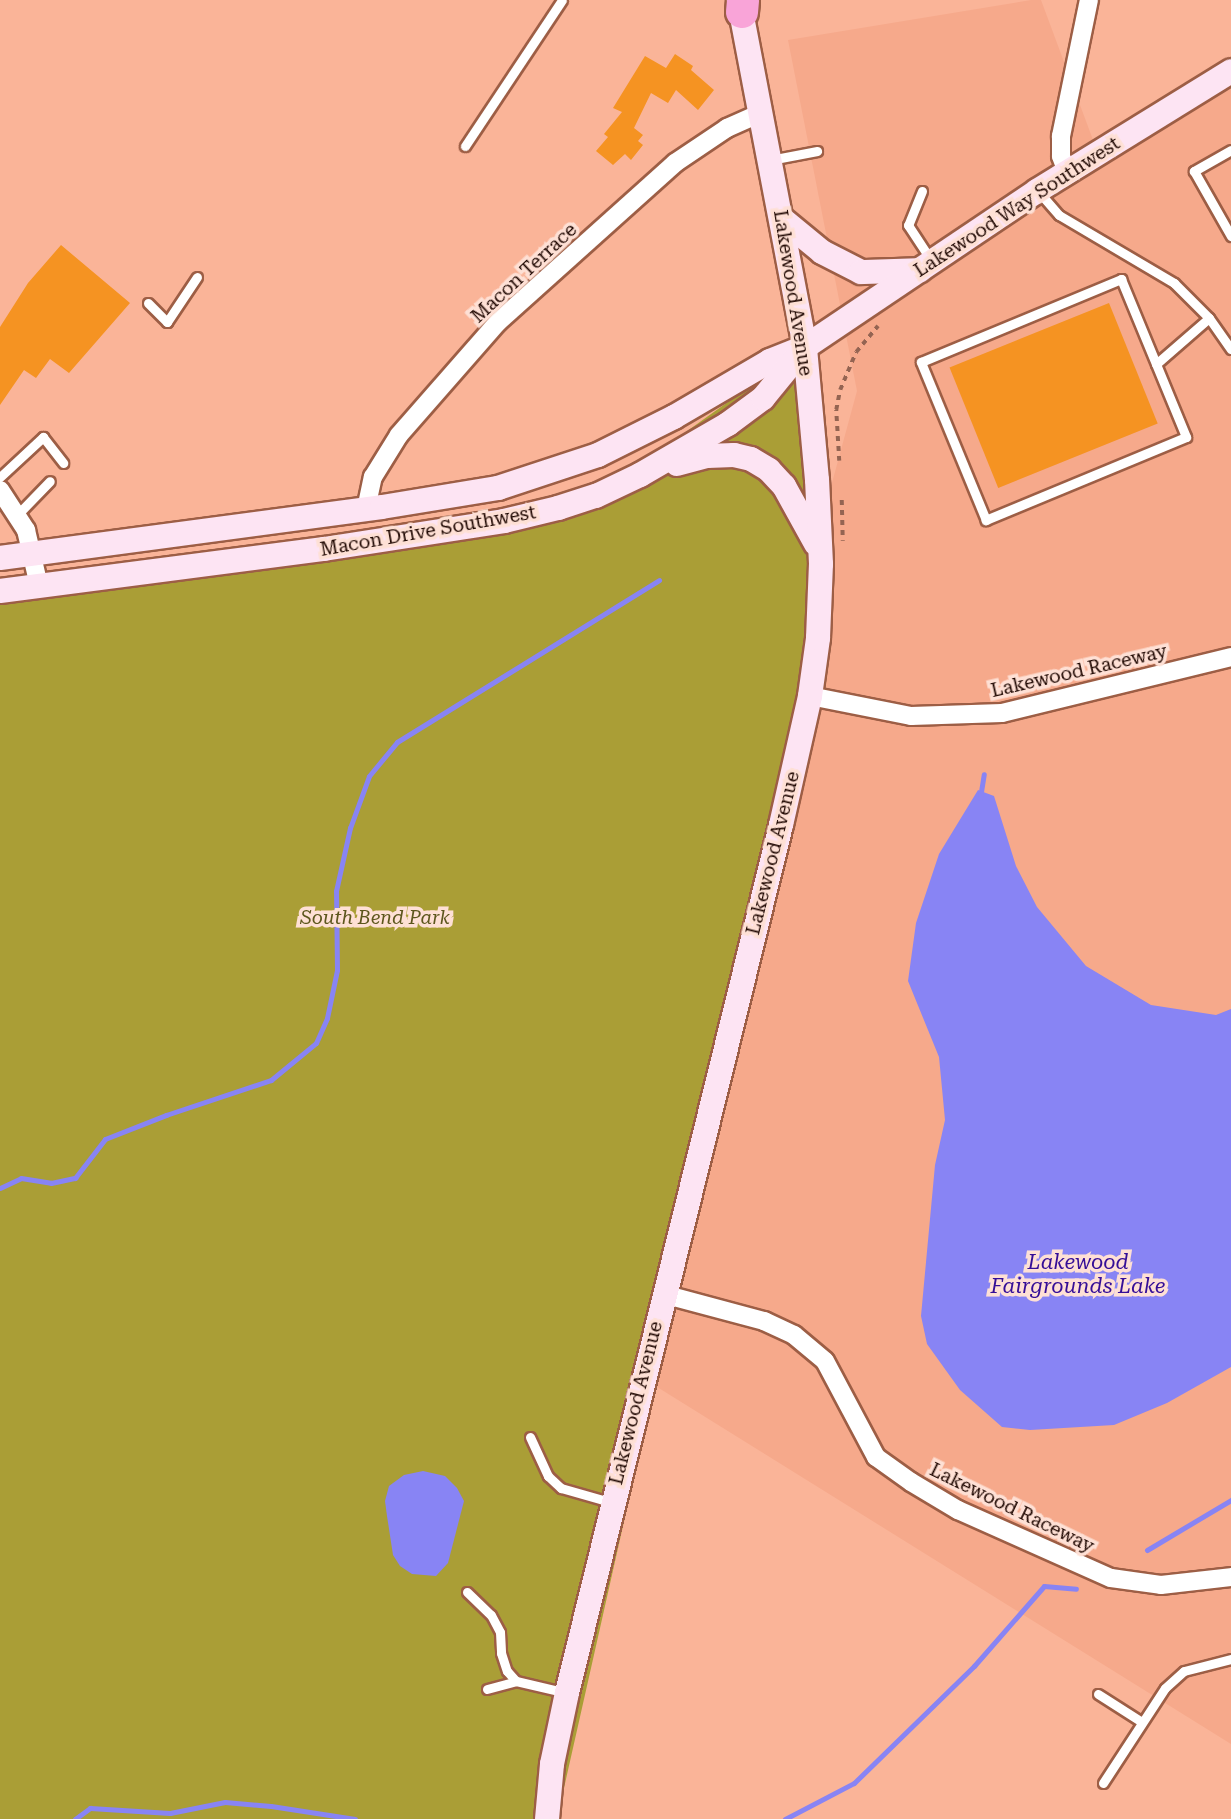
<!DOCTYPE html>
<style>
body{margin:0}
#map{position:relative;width:1231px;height:1819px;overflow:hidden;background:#fab498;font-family:"Roboto Serif",serif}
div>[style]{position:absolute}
.built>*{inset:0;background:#f6a98b}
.green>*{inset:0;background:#aa9e36}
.water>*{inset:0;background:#8884f4}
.stream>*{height:5px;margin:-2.5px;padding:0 2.5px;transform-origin:2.5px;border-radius:2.5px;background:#8884f4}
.building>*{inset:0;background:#f59322;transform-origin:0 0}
.path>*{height:3.5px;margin-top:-1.75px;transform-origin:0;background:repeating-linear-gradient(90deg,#946452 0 5px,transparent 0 10px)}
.roads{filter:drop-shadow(2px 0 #9d5e45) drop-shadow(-2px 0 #9d5e45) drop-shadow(0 2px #9d5e45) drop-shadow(0 -2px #9d5e45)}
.lane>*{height:9px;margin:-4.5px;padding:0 4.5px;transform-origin:4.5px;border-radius:4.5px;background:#fff}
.street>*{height:18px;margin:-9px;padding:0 9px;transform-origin:9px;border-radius:9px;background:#fff}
.secondary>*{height:24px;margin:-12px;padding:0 12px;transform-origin:12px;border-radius:12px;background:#fde4f3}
.highway>*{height:32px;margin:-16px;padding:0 16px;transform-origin:16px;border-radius:16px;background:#f9a4d8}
span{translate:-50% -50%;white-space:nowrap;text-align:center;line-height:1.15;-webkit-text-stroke:7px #fee0d5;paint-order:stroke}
.street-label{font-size:19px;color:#200802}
.park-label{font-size:19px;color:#5d561d;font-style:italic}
.water-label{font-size:21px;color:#350e97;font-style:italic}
</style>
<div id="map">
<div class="built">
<div style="clip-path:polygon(1031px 0,1041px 0,1096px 148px,1231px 64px,1231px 1744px,633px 1372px,814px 585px,814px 549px,857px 391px,788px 40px)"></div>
</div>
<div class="green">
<div style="clip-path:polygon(805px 347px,810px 696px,557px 1819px,0 1819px,0 582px,39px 586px,596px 496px)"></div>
</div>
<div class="water">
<div style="clip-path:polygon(978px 790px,994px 796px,1016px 866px,1037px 907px,1086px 966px,1151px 1005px,1216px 1015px,1231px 1009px,1231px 1367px,1167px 1403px,1114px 1425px,1030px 1430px,1002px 1427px,960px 1390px,927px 1344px,921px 1316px,935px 1165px,945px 1120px,939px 1057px,908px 981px,916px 923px,939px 854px)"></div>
<div style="clip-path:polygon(423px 1471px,445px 1476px,457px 1488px,464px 1501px,448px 1563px,436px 1576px,412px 1574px,400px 1566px,393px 1555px,387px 1516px,385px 1501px,389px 1486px,404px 1475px)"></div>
</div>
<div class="stream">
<div style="left:980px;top:798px;width:24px;rotate:-81deg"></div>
<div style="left:0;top:1188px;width:23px;rotate:-25deg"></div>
<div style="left:21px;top:1178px;width:30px;rotate:9deg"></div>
<div style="left:51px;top:1183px;width:25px;rotate:-12deg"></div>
<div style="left:75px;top:1178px;width:49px;rotate:-52.4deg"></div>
<div style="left:105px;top:1139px;width:66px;rotate:-21.5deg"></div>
<div style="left:166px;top:1115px;width:111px;rotate:-18.4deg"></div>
<div style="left:271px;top:1080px;width:58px;rotate:-39.4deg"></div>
<div style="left:316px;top:1043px;width:27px;rotate:-66deg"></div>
<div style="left:327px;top:1018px;width:49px;rotate:-78.2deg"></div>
<div style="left:337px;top:970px;width:79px;rotate:-90.7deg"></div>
<div style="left:336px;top:891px;width:65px;rotate:-77.5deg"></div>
<div style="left:350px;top:828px;width:55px;rotate:-69.9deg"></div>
<div style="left:369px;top:776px;width:44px;rotate:-50.5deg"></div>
<div style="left:397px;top:742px;width:308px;rotate:-31.7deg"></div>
<div style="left:1147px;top:1550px;width:98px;rotate:-30.8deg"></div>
<div style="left:75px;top:1819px;width:19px;rotate:-36deg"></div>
<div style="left:90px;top:1808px;width:80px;rotate:3.6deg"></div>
<div style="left:170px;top:1813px;width:56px;rotate:-11.3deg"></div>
<div style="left:225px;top:1802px;width:46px;rotate:5deg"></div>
<div style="left:271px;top:1806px;width:85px;rotate:8.8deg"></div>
<div style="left:785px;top:1819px;width:78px;rotate:-27.6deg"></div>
<div style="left:854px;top:1783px;width:168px;rotate:-44.3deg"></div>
<div style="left:974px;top:1666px;width:106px;rotate:-48.8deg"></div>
<div style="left:1044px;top:1586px;width:32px;rotate:5deg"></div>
</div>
<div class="building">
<div style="clip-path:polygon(675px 54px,693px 66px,691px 70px,714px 90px,698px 110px,676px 90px,668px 103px,651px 93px,634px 128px,643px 135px,638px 141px,643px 145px,631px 160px,625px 154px,613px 165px,596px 151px,608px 137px,604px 134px,622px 112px,613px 108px,645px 56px,666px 68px)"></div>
<div style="clip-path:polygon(61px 245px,130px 303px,69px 373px,50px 359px,36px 378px,24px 370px,0 405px,0 327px,28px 283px)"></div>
<div style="left:1109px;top:303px;width:130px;height:172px;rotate:68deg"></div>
</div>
<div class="path">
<div style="left:839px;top:461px;width:51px;rotate:-93.4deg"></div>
<div style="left:836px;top:410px;width:20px;rotate:-79deg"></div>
<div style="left:840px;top:390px;width:41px;rotate:-67.2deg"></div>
<div style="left:856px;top:352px;width:34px;rotate:-50deg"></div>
<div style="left:842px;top:500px;width:41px;rotate:88.6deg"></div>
</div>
<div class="roads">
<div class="lane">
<div style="left:465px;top:146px;width:175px;rotate:-56.4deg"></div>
<div style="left:1231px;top:150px;width:43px;rotate:150.4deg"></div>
<div style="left:1194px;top:171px;width:75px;rotate:60.4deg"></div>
<div style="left:770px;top:160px;width:48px;rotate:-10.8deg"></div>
<div style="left:922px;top:191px;width:37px;rotate:112deg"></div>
<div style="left:908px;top:225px;width:42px;rotate:56.7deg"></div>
<div style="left:1038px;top:191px;width:32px;rotate:49deg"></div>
<div style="left:1059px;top:215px;width:134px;rotate:30.6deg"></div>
<div style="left:1174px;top:283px;width:49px;rotate:45deg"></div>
<div style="left:1209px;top:318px;width:38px;rotate:55deg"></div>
<div style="left:1121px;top:279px;width:171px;rotate:67.6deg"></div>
<div style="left:1186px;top:437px;width:217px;rotate:157.5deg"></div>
<div style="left:986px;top:520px;width:171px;rotate:-112.4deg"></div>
<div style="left:921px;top:362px;width:217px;rotate:-22.5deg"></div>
<div style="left:148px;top:303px;width:27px;rotate:45deg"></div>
<div style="left:167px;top:322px;width:54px;rotate:-56.3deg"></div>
<div style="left:1156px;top:364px;width:70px;rotate:-41deg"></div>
<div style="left:0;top:477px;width:59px;rotate:-42.9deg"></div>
<div style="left:43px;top:437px;width:33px;rotate:52deg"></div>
<div style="left:17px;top:515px;width:47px;rotate:-45.9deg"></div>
<div style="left:530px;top:1437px;width:43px;rotate:65.2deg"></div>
<div style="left:548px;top:1476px;width:18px;rotate:43deg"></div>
<div style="left:561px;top:1488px;width:51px;rotate:15.9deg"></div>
<div style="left:467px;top:1592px;width:33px;rotate:44deg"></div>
<div style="left:491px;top:1615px;width:19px;rotate:62deg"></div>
<div style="left:500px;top:1632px;width:21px;rotate:87deg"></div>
<div style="left:501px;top:1653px;width:19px;rotate:72deg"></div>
<div style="left:507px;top:1671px;width:13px;rotate:48deg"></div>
<div style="left:487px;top:1689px;width:30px;rotate:-15deg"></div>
<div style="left:516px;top:1681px;width:52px;rotate:13.2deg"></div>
<div style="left:1098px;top:1694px;width:52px;rotate:32.5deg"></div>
<div style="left:1103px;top:1783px;width:113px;rotate:-56.9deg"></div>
<div style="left:1165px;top:1688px;width:25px;rotate:-42deg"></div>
<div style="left:1184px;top:1671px;width:49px;rotate:-14.3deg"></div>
</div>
<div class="street">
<div style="left:1067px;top:172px;width:17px;rotate:-111deg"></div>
<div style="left:1061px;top:156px;width:20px;rotate:-90deg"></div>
<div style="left:1061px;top:136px;width:139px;rotate:-78.4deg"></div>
<div style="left:0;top:490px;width:48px;rotate:57deg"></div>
<div style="left:26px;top:530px;width:57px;rotate:76.9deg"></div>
<div style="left:366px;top:509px;width:33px;rotate:-78deg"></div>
<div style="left:373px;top:477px;width:49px;rotate:-58.2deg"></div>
<div style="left:399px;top:435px;width:150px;rotate:-48.8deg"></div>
<div style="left:498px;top:322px;width:238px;rotate:-41.9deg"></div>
<div style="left:675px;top:163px;width:63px;rotate:-33.9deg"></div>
<div style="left:727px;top:128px;width:37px;rotate:-24deg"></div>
<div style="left:810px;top:696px;width:103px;rotate:11.2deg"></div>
<div style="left:911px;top:716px;width:91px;rotate:-1.9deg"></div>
<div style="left:1002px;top:713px;width:236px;rotate:-13.7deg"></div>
<div style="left:663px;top:1294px;width:105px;rotate:15deg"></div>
<div style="left:764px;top:1321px;width:33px;rotate:25deg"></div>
<div style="left:794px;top:1335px;width:40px;rotate:40deg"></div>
<div style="left:825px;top:1361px;width:109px;rotate:62deg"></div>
<div style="left:876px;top:1457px;width:43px;rotate:35.5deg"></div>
<div style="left:911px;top:1482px;width:55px;rotate:30.8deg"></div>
<div style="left:958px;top:1510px;width:167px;rotate:24deg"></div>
<div style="left:1111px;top:1578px;width:50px;rotate:8deg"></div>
<div style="left:1161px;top:1585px;width:70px;rotate:-6.5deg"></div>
</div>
<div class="secondary">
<div style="left:782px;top:219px;width:52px;rotate:39.5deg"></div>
<div style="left:822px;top:252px;width:44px;rotate:27.1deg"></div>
<div style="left:861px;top:272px;width:59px;rotate:-1.9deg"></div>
<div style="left:677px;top:464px;width:31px;rotate:-15deg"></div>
<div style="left:707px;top:456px;width:27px;rotate:-2deg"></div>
<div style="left:734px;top:455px;width:17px;rotate:13deg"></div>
<div style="left:751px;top:459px;width:21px;rotate:31deg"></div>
<div style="left:769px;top:470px;width:22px;rotate:47deg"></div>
<div style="left:784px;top:486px;width:66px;rotate:61.1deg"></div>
<div style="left:0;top:558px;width:385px;rotate:-7.6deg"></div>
<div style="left:382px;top:507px;width:118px;rotate:-9.3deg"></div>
<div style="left:498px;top:488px;width:105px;rotate:-18.3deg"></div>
<div style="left:598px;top:455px;width:85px;rotate:-26.6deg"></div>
<div style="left:674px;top:417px;width:111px;rotate:-30.3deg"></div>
<div style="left:770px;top:361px;width:38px;rotate:-22deg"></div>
<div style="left:805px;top:347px;width:280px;rotate:-33.9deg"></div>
<div style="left:1037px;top:191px;width:228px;rotate:-31.7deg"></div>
<div style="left:0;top:591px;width:327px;rotate:-7.4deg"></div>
<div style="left:324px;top:549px;width:182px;rotate:-8.8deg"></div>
<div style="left:504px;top:521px;width:56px;rotate:-13.5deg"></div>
<div style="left:558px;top:508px;width:40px;rotate:-18deg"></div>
<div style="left:596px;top:496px;width:49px;rotate:-25.5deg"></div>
<div style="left:640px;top:475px;width:102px;rotate:-30.1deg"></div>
<div style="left:728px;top:424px;width:44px;rotate:-36.6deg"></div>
<div style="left:763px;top:398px;width:65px;rotate:-50.6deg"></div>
<div style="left:547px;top:1819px;width:55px;rotate:-84.8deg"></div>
<div style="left:552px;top:1764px;width:73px;rotate:-78.1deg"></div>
<div style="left:567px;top:1693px;width:894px;rotate:-76.15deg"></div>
<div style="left:781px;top:825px;width:132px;rotate:-77.3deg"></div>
<div style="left:810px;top:696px;width:59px;rotate:-82.1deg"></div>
<div style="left:818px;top:638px;width:74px;rotate:-87.7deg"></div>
<div style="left:821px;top:564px;width:84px;rotate:-92.7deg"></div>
<div style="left:817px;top:480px;width:134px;rotate:-95.2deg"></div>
<div style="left:805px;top:347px;width:353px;rotate:-100.8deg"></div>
</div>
<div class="highway">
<div style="left:742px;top:12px;width:12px;rotate:-85deg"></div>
</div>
</div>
<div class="street-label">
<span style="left:1017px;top:207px;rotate:-33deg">Lakewood Way Southwest</span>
<span style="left:524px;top:273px;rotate:-43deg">Macon Terrace</span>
<span style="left:793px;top:293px;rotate:81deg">Lakewood Avenue</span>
<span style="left:428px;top:531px;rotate:-10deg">Macon Drive Southwest</span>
<span style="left:1079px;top:671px;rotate:-13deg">Lakewood Raceway</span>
<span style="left:773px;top:853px;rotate:-76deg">Lakewood Avenue</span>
<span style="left:636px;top:1403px;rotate:-76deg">Lakewood Avenue</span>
<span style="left:1012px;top:1508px;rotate:26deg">Lakewood Raceway</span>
</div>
<div class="park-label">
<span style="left:375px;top:918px">South Bend Park</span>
</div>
<div class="water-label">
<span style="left:1078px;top:1274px">Lakewood<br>Fairgrounds Lake</span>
</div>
</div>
